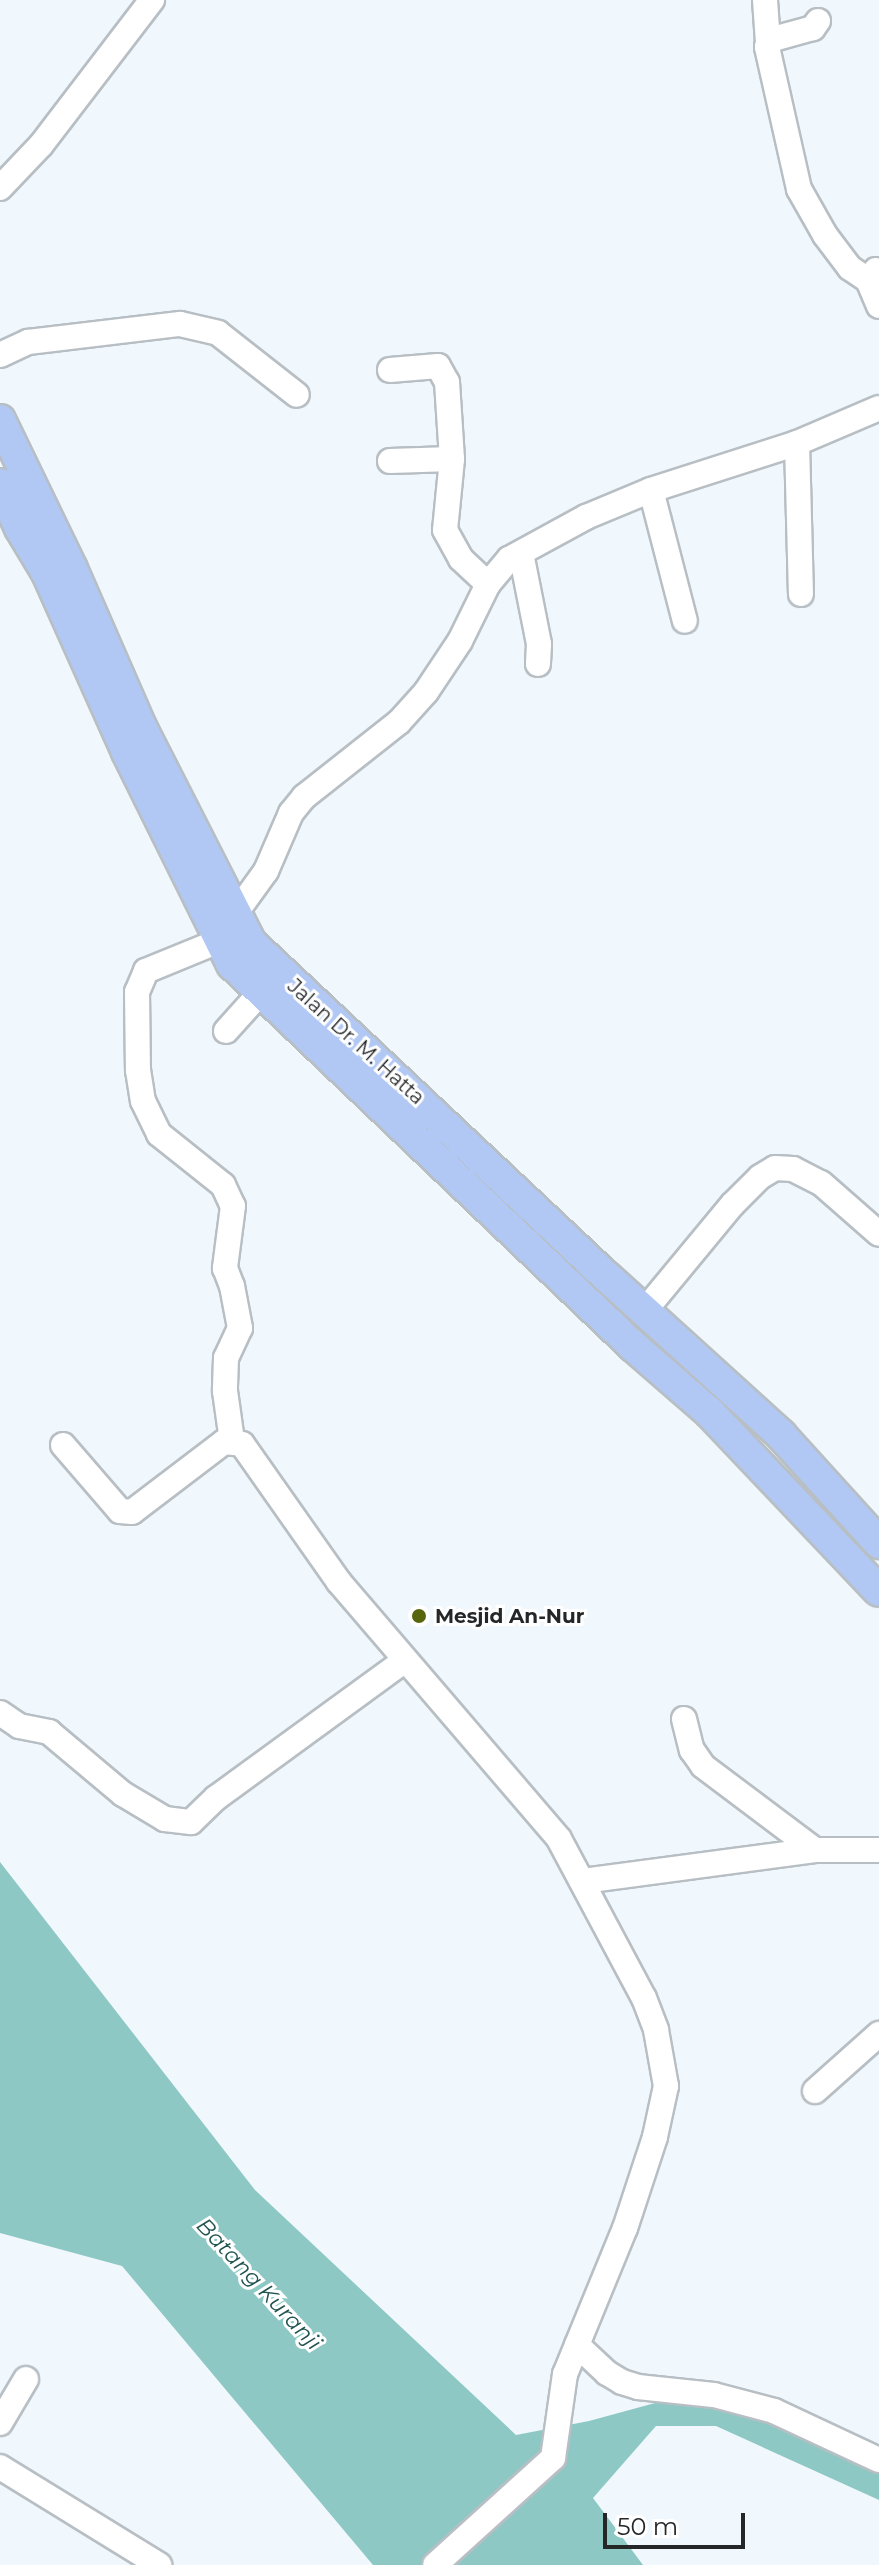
<!DOCTYPE html>
<style>
body{margin:0}
#map{position:relative;width:879px;height:2565px;overflow:hidden;background:#f1f8fd;font-family:Montserrat,sans-serif}
div>[style]{position:absolute}
.water>*{inset:0;background:#8ec8c5}
.roads{filter:drop-shadow(2px 0 #b8bfc4) drop-shadow(-2px 0 #b8bfc4) drop-shadow(0 2px #b8bfc4) drop-shadow(0 -2px #b8bfc4)}
.minor>*{height:24px;margin:-12px;padding:0 12px;transform-origin:12px;border-radius:12px;background:#fff}
.major>*{height:30px;margin:-15px;padding:0 15px;transform-origin:15px;border-radius:15px;background:#b2c8f4}
.dots>*{width:22px;height:22px;translate:-50% -50%;box-sizing:border-box;border:4px solid #fff;border-radius:50%}
span{translate:-50% -50%;white-space:nowrap;text-align:center;line-height:1.15;-webkit-text-stroke:6px #fff;paint-order:stroke}
.street-label{font-size:20px;color:#242628}
.poi-label{font-size:20px;color:#242628;font-weight:700}
.left{translate:0 -50%;text-align:left}
.water-label{font-size:22px;color:#215451;font-style:italic}
.scale{position:absolute;left:603px;top:2513px;width:142px;height:36px;box-sizing:border-box;border:4px solid #242628;border-top:0;padding-left:10px;font-size:24px;line-height:28px;white-space:nowrap;color:#242628;-webkit-text-stroke:6px #fff;paint-order:stroke}
</style>
<div id="map">
<div class="water">
<div style="clip-path:polygon(0 1862px,255px 2190px,516px 2435px,589px 2421px,677px 2397px,752px 2411px,879px 2474px,879px 2500px,716px 2426px,656px 2426px,593px 2498px,643px 2565px,373px 2565px,122px 2266px,0 2233px)"></div>
</div>
<div class="roads">
<div class="minor">
<div style="left:765px;top:0;width:43px;rotate:86deg"></div>
<div style="left:818px;top:21px;width:9px;rotate:126deg"></div>
<div style="left:813px;top:28px;width:41px;rotate:164.6deg"></div>
<div style="left:773px;top:39px;width:10px;rotate:127deg"></div>
<div style="left:767px;top:47px;width:146px;rotate:77.3deg"></div>
<div style="left:799px;top:189px;width:53px;rotate:60.5deg"></div>
<div style="left:825px;top:235px;width:41px;rotate:52.9deg"></div>
<div style="left:850px;top:268px;width:22px;rotate:34deg"></div>
<div style="left:0;top:188px;width:59px;rotate:-46.4deg"></div>
<div style="left:41px;top:145px;width:183px;rotate:-52.6deg"></div>
<div style="left:876px;top:270px;width:13px;rotate:129deg"></div>
<div style="left:868px;top:280px;width:28px;rotate:67deg"></div>
<div style="left:0;top:355px;width:31px;rotate:-25deg"></div>
<div style="left:28px;top:342px;width:153px;rotate:-6.8deg"></div>
<div style="left:180px;top:324px;width:39px;rotate:13deg"></div>
<div style="left:218px;top:333px;width:100px;rotate:38.1deg"></div>
<div style="left:390px;top:370px;width:48px;rotate:-4.8deg"></div>
<div style="left:438px;top:366px;width:18px;rotate:61deg"></div>
<div style="left:447px;top:382px;width:77px;rotate:86.3deg"></div>
<div style="left:452px;top:459px;width:71px;rotate:95.6deg"></div>
<div style="left:445px;top:530px;width:33px;rotate:61deg"></div>
<div style="left:461px;top:559px;width:37px;rotate:43deg"></div>
<div style="left:797px;top:443px;width:151px;rotate:88.5deg"></div>
<div style="left:390px;top:461px;width:62px;rotate:-1.8deg"></div>
<div style="left:651px;top:490px;width:135px;rotate:75.5deg"></div>
<div style="left:521px;top:553px;width:93px;rotate:78.8deg"></div>
<div style="left:539px;top:644px;width:20px;rotate:93deg"></div>
<div style="left:235px;top:914px;width:53px;rotate:-54.2deg"></div>
<div style="left:266px;top:871px;width:63px;rotate:-66.7deg"></div>
<div style="left:291px;top:813px;width:21px;rotate:-51deg"></div>
<div style="left:304px;top:797px;width:121px;rotate:-38.3deg"></div>
<div style="left:399px;top:722px;width:40px;rotate:-48deg"></div>
<div style="left:426px;top:692px;width:61px;rotate:-56.3deg"></div>
<div style="left:460px;top:641px;width:64px;rotate:-63.8deg"></div>
<div style="left:488px;top:584px;width:33px;rotate:-50deg"></div>
<div style="left:509px;top:559px;width:88px;rotate:-28.6deg"></div>
<div style="left:586px;top:517px;width:70px;rotate:-22.6deg"></div>
<div style="left:651px;top:490px;width:153px;rotate:-17.8deg"></div>
<div style="left:797px;top:443px;width:89px;rotate:-23.1deg"></div>
<div style="left:219px;top:941px;width:79px;rotate:157.7deg"></div>
<div style="left:146px;top:971px;width:23px;rotate:113deg"></div>
<div style="left:137px;top:992px;width:78px;rotate:89.3deg"></div>
<div style="left:138px;top:1070px;width:31px;rotate:81deg"></div>
<div style="left:143px;top:1101px;width:37px;rotate:64deg"></div>
<div style="left:159px;top:1134px;width:82px;rotate:38.6deg"></div>
<div style="left:223px;top:1185px;width:23px;rotate:65deg"></div>
<div style="left:233px;top:1206px;width:63px;rotate:97.4deg"></div>
<div style="left:225px;top:1268px;width:19px;rotate:69deg"></div>
<div style="left:232px;top:1286px;width:43px;rotate:79.2deg"></div>
<div style="left:240px;top:1328px;width:33px;rotate:115deg"></div>
<div style="left:226px;top:1358px;width:33px;rotate:92deg"></div>
<div style="left:225px;top:1391px;width:50px;rotate:82deg"></div>
<div style="left:226px;top:1031px;width:54px;rotate:-48deg"></div>
<div style="left:646px;top:1309px;width:136px;rotate:-50.4deg"></div>
<div style="left:733px;top:1204px;width:38px;rotate:-45deg"></div>
<div style="left:760px;top:1177px;width:17px;rotate:-31deg"></div>
<div style="left:775px;top:1168px;width:18px;rotate:3deg"></div>
<div style="left:793px;top:1169px;width:31px;rotate:27deg"></div>
<div style="left:821px;top:1183px;width:77px;rotate:41.3deg"></div>
<div style="left:63px;top:1445px;width:87px;rotate:49.2deg"></div>
<div style="left:120px;top:1511px;width:12px;rotate:5deg"></div>
<div style="left:132px;top:1512px;width:116px;rotate:-37.3deg"></div>
<div style="left:224px;top:1442px;width:18px;rotate:6deg"></div>
<div style="left:242px;top:1444px;width:169px;rotate:54.9deg"></div>
<div style="left:339px;top:1582px;width:338px;rotate:49.4deg"></div>
<div style="left:559px;top:1839px;width:180px;rotate:61.9deg"></div>
<div style="left:644px;top:1998px;width:34px;rotate:69deg"></div>
<div style="left:656px;top:2030px;width:57px;rotate:79.9deg"></div>
<div style="left:666px;top:2086px;width:52px;rotate:102.2deg"></div>
<div style="left:655px;top:2137px;width:96px;rotate:108.2deg"></div>
<div style="left:625px;top:2228px;width:158px;rotate:112.3deg"></div>
<div style="left:565px;top:2374px;width:85px;rotate:98.1deg"></div>
<div style="left:553px;top:2458px;width:159px;rotate:137.8deg"></div>
<div style="left:0;top:1713px;width:23px;rotate:34deg"></div>
<div style="left:19px;top:1726px;width:31px;rotate:11deg"></div>
<div style="left:49px;top:1732px;width:97px;rotate:40deg"></div>
<div style="left:123px;top:1794px;width:49px;rotate:30.8deg"></div>
<div style="left:165px;top:1819px;width:26px;rotate:7deg"></div>
<div style="left:191px;top:1822px;width:35px;rotate:-44deg"></div>
<div style="left:216px;top:1798px;width:233px;rotate:-36.1deg"></div>
<div style="left:684px;top:1719px;width:32px;rotate:76deg"></div>
<div style="left:692px;top:1750px;width:19px;rotate:55deg"></div>
<div style="left:703px;top:1766px;width:140px;rotate:36.9deg"></div>
<div style="left:583px;top:1881px;width:234px;rotate:-7.6deg"></div>
<div style="left:815px;top:1850px;width:64px"></div>
<div style="left:815px;top:2091px;width:86px;rotate:-41.7deg"></div>
<div style="left:577px;top:2345px;width:41px;rotate:43deg"></div>
<div style="left:607px;top:2373px;width:17px;rotate:31deg"></div>
<div style="left:622px;top:2382px;width:17px;rotate:17deg"></div>
<div style="left:638px;top:2387px;width:76px;rotate:6deg"></div>
<div style="left:714px;top:2395px;width:62px;rotate:14.9deg"></div>
<div style="left:774px;top:2411px;width:116px;rotate:25deg"></div>
<div style="left:0;top:2423px;width:51px;rotate:-59.4deg"></div>
<div style="left:0;top:2467px;width:187px;rotate:31.6deg"></div>
</div>
<div class="major">
<div style="left:0;top:420px;width:165px;rotate:64.2deg"></div>
<div style="left:72px;top:569px;width:175px;rotate:66.4deg"></div>
<div style="left:142px;top:729px;width:240px;rotate:63deg"></div>
<div style="left:251px;top:943px;width:488px;rotate:43.2deg"></div>
<div style="left:607px;top:1277px;width:235px;rotate:42.2deg"></div>
<div style="left:781px;top:1435px;width:146px;rotate:47.8deg"></div>
<div style="left:0;top:484px;width:48px;rotate:65.6deg"></div>
<div style="left:20px;top:528px;width:52px;rotate:59deg"></div>
<div style="left:47px;top:573px;width:196px;rotate:65.9deg"></div>
<div style="left:127px;top:752px;width:237px;rotate:63.7deg"></div>
<div style="left:232px;top:964px;width:554px;rotate:43.61deg"></div>
<div style="left:633px;top:1346px;width:102px;rotate:41deg"></div>
<div style="left:710px;top:1413px;width:245px;rotate:46.5deg"></div>
</div>
</div>
<div class="dots">
<div style="left:419px;top:1616px;background:#57660d"></div>
</div>
<div class="street-label">
<span style="left:356px;top:1042px;rotate:42deg">Jalan Dr. M. Hatta</span>
</div>
<div class="poi-label">
<span class="left" style="left:435px;top:1616px">Mesjid An-Nur</span>
</div>
<div class="water-label">
<span style="left:259px;top:2284px;rotate:47deg">Batang Kuranji</span>
</div>
<div class="scale">50 m</div>
</div>
